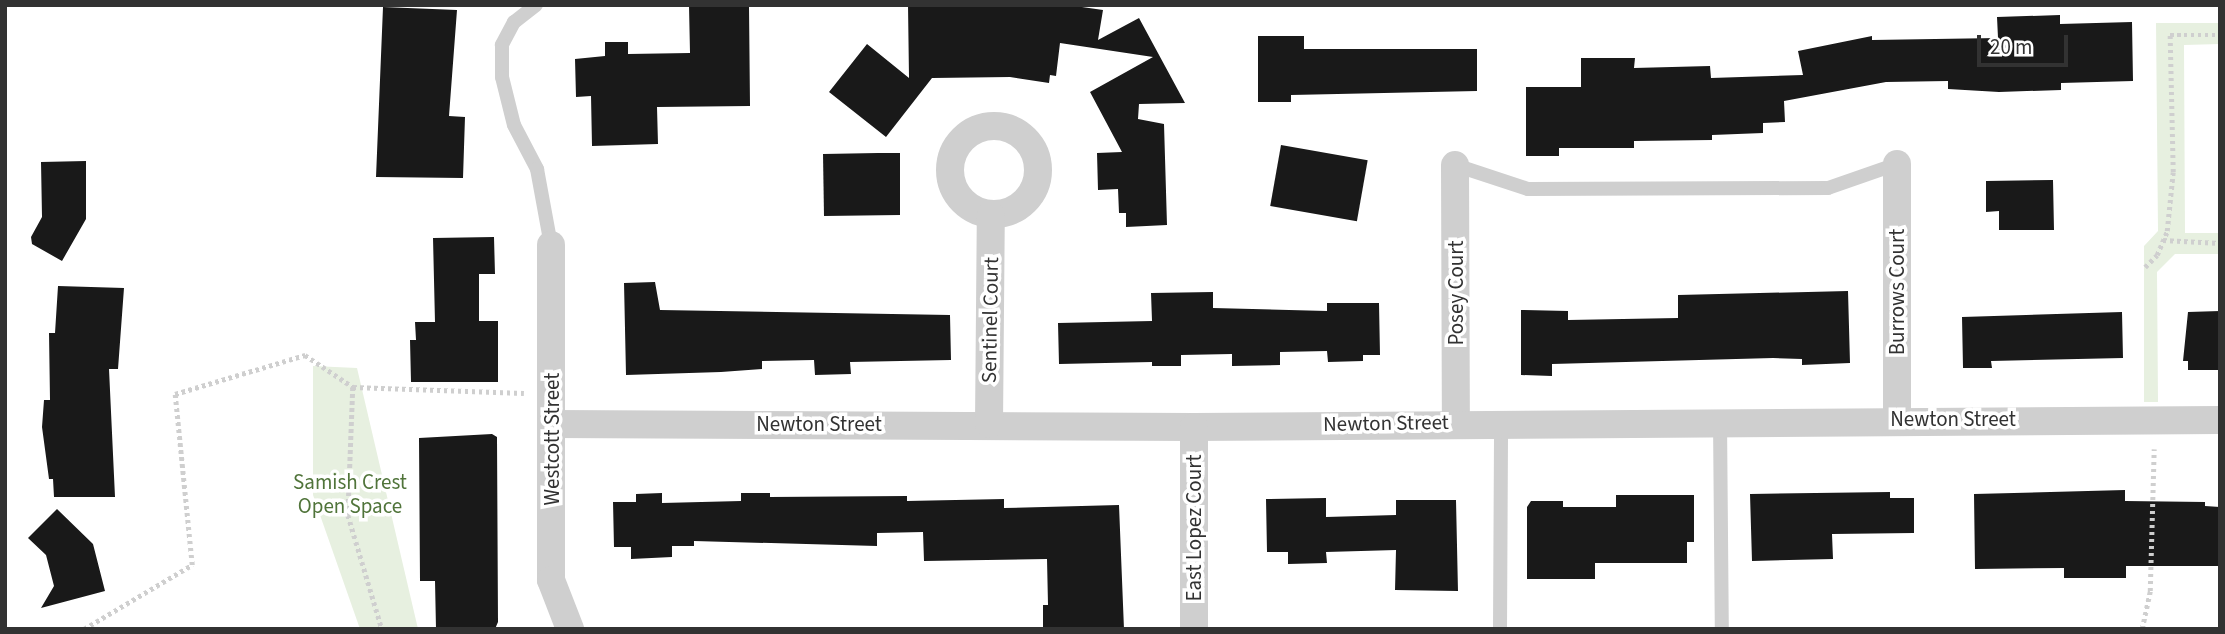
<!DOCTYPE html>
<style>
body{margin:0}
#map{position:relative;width:2225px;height:634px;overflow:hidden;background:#fff;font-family:"Source Sans 3",sans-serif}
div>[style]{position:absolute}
.green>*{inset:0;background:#e7f0e0}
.building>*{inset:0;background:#191919;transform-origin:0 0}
.path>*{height:4.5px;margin-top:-2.25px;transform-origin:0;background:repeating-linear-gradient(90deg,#cfcfcf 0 3.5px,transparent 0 7px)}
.service>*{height:14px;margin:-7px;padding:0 7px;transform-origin:7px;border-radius:7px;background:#cfcfcf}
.minor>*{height:28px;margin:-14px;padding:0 14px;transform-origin:14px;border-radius:14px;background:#cfcfcf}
.minor>.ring{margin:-14px;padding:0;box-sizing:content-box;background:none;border:28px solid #cfcfcf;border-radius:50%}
span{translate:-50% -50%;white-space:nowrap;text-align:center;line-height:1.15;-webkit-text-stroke:7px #fff;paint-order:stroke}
.street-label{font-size:21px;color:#323232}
.park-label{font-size:21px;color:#50743a}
.frame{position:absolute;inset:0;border:7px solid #323232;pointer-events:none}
.scale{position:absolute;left:1977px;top:35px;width:91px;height:32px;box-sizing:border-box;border:4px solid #323232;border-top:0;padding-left:9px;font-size:21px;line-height:24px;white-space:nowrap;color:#323232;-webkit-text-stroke:5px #fff;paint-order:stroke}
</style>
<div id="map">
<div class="green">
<div style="clip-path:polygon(2156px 23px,2220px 23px,2220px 44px,2184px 45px,2185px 233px,2220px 233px,2220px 254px,2175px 254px,2157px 272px,2158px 402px,2144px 402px,2144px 246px,2158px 231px)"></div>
<div style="clip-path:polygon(313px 366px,357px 368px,418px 629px,360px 629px,313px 495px)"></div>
</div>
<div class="building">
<div style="clip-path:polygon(908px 5px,1068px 5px,1103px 10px,1098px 40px,1139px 18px,1185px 103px,1139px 104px,1138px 119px,1164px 124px,1167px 225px,1126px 227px,1126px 213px,1119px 213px,1118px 189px,1098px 190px,1097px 153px,1122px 152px,1090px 92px,1153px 57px,1060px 43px,1056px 76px,1050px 75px,1049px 83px,1010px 77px,932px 78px,886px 137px,829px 92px,867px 44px,909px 78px)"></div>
<div style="clip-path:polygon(689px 6px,749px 6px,750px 106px,657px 107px,658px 144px,592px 146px,591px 96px,576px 97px,575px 59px,605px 56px,605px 42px,628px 42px,628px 54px,690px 53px)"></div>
<div style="clip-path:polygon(383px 7px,457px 10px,449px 116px,465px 117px,463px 178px,376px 177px)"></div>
<div style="clip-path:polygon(2060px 15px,2060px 24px,2132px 22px,2133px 81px,2061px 83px,2061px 90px,1999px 92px,1948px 89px,1948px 81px,1886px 82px,1784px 101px,1785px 122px,1763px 123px,1763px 133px,1712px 135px,1712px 140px,1634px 141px,1634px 148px,1559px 148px,1559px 156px,1526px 156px,1526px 87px,1581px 87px,1581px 58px,1635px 58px,1634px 68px,1710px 66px,1711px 78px,1803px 75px,1798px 51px,1872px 36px,1872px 40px,1998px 38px,1997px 17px)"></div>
<div style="clip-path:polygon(1258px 36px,1304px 36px,1304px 49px,1477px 49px,1477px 91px,1291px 95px,1291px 102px,1258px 102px)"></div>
<div style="left:1281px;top:145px;width:88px;height:62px;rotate:10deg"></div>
<div style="clip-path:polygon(878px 153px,900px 153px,900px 215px,824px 216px,823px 154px)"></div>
<div style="clip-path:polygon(86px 161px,86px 219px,62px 261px,32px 244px,31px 237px,42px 217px,41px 162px)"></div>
<div style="clip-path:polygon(2053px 180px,2054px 230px,1999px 230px,1999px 211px,1986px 212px,1986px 181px)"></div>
<div style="clip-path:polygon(494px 237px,495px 274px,479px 274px,479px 321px,498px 321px,498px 382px,411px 382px,410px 340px,416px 340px,415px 322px,435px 322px,433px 238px)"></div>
<div style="clip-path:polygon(655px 282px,660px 310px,950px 315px,951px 360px,850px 362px,851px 374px,815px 375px,814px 360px,762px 361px,762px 369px,721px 372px,626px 375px,624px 283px)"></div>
<div style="clip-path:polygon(58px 286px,124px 288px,118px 369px,109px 369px,115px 497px,54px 497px,53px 479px,49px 479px,42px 427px,44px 400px,50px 400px,49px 333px,55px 333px)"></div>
<div style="clip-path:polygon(1848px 291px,1850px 363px,1802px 365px,1802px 359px,1773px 358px,1552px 364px,1552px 376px,1521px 375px,1521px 310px,1568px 311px,1568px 320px,1678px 318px,1678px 295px)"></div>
<div style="clip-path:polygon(1213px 292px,1213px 308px,1327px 311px,1327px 303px,1379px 303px,1380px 355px,1363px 355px,1363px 361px,1328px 362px,1327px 351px,1280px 352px,1280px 365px,1232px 366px,1232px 354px,1181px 355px,1181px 366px,1152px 366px,1152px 362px,1059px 364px,1058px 323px,1152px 321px,1151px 293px)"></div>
<div style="clip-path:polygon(2220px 311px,2220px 370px,2188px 370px,2188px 361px,2183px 361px,2188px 312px)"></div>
<div style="clip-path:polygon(2122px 312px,2123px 358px,1991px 361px,1992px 368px,1963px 368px,1962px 317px)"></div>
<div style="clip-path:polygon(492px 434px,497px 437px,498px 622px,495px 629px,436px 629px,435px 581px,420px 581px,419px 438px)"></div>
<div style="clip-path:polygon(2125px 490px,2125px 501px,2205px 502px,2205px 506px,2220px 507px,2220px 566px,2126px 566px,2126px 578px,2064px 578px,2064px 568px,1975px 569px,1974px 494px)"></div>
<div style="clip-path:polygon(1890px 492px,1890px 498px,1914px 498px,1914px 533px,1832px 534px,1833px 559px,1752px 561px,1750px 494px)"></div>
<div style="clip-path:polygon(662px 493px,662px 503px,741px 501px,741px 493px,770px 493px,770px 497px,907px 496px,907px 501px,1004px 499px,1004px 508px,1119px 505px,1124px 629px,1043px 629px,1043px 605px,1048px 605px,1047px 559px,924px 561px,923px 532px,877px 533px,877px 546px,694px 541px,694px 546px,672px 546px,672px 557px,631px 559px,631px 547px,614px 547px,613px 502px,636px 502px,636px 494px)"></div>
<div style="clip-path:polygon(1616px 495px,1694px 495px,1694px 542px,1687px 542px,1687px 563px,1595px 563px,1595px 579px,1527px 579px,1527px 507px,1531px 501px,1563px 501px,1563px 507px,1616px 507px)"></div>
<div style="clip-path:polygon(1326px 498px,1326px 517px,1396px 515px,1396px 500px,1456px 500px,1458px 591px,1395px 590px,1396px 550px,1326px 552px,1327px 563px,1288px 564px,1288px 552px,1267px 552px,1266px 499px)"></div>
<div style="clip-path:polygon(57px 509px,93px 544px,105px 591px,41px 608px,54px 586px,46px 555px,28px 538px)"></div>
</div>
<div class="path">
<div style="left:2163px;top:240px;width:57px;rotate:3deg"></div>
<div style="left:2145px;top:267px;width:17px;rotate:-45deg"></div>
<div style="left:2157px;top:255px;width:26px;rotate:-67deg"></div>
<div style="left:2167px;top:231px;width:59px;rotate:-84.2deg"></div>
<div style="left:2173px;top:172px;width:137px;rotate:-91.3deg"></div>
<div style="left:2170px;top:35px;width:50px"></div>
<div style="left:353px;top:387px;width:171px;rotate:2deg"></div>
<div style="left:84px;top:629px;width:126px;rotate:-30.7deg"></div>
<div style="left:192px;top:565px;width:172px;rotate:-95.7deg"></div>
<div style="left:175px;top:394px;width:136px;rotate:-16.7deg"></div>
<div style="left:305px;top:355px;width:58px;rotate:33.7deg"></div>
<div style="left:353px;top:387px;width:128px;rotate:92.2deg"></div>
<div style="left:348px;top:515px;width:119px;rotate:73.4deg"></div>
<div style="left:2142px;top:629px;width:39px;rotate:-78deg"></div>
<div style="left:2150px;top:591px;width:142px;rotate:-88.4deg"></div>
</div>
<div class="service">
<div style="left:536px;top:5px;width:28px;rotate:142deg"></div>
<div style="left:514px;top:22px;width:26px;rotate:118deg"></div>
<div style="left:502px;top:45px;width:32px;rotate:90deg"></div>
<div style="left:502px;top:77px;width:49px;rotate:76deg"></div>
<div style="left:514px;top:125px;width:50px;rotate:62.4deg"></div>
<div style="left:537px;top:169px;width:77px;rotate:79.6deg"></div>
<div style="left:1455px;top:165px;width:77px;rotate:18.2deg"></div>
<div style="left:1528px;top:189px;width:300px;rotate:-0.2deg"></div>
<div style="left:1828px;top:188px;width:73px;rotate:-19.2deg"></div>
<div style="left:1720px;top:420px;width:209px;rotate:89.5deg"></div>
<div style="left:1500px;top:629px;width:207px;rotate:-89.7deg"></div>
</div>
<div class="minor">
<div class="ring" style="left:950px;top:126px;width:60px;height:60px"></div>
<div style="left:1897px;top:164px;width:255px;rotate:90deg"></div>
<div style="left:1455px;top:165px;width:257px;rotate:89.8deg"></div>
<div style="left:551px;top:245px;width:335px;rotate:90deg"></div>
<div style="left:551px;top:580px;width:53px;rotate:68.8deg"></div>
<div style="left:552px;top:424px;width:642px;rotate:0.27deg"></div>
<div style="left:1194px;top:427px;width:1026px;rotate:-0.39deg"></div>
<div style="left:989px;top:424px;width:209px;rotate:-89.5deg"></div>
<div style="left:1194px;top:629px;width:202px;rotate:-90deg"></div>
</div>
<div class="street-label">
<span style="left:1897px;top:292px;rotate:-90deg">Burrows Court</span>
<span style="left:1456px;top:293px;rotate:-90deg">Posey Court</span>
<span style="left:990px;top:320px;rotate:-89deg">Sentinel Court</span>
<span style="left:1953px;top:419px">Newton Street</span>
<span style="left:1386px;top:423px;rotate:-1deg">Newton Street</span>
<span style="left:819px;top:424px">Newton Street</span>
<span style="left:552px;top:439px;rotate:-90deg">Westcott Street</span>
<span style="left:1194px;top:528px;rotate:-90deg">East Lopez Court</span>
</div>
<div class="park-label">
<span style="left:350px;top:494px">Samish Crest<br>Open Space</span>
</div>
<div class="frame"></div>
<div class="scale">20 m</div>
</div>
